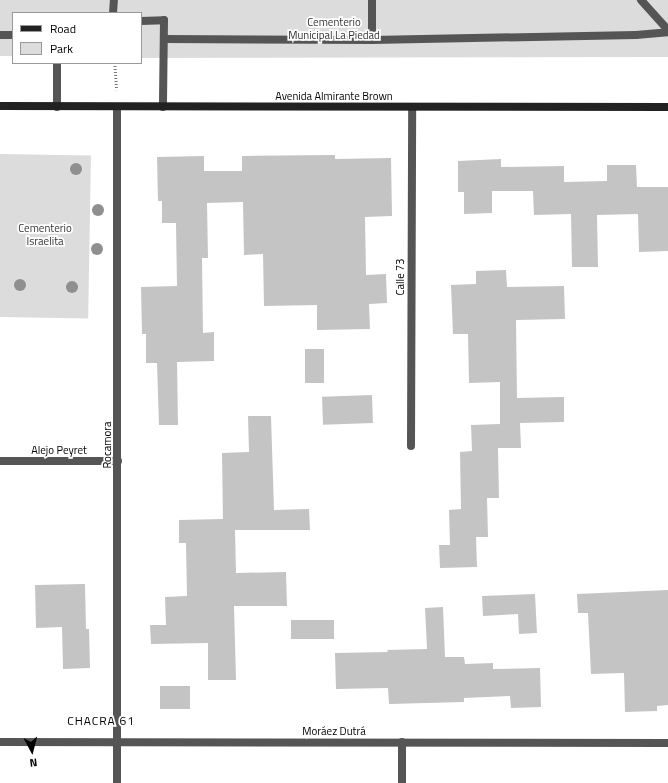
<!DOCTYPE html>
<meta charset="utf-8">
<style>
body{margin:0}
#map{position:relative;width:668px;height:783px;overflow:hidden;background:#fff;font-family:"Titillium Web",sans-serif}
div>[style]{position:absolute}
.green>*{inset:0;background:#dcdcdc;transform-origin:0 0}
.building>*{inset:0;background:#c4c4c4;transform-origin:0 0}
.path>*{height:2.5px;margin-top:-1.25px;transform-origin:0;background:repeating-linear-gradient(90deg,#777 0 1px,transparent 0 3px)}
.service>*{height:8px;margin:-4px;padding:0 4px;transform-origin:4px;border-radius:4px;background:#555}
.pedestrian>*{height:8px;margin:-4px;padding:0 4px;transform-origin:4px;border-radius:4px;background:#555}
.minor>*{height:8px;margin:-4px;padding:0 4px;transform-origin:4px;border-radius:4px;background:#555}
.secondary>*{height:8px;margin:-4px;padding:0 4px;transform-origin:4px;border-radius:4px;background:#222}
.trees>*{width:12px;height:12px;margin:-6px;border-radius:50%;background:#8f8f8f}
span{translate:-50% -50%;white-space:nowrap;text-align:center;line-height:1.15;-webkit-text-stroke:3.5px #fff;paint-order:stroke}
.park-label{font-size:11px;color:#333}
.street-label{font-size:11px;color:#000}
.neighbourhood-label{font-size:12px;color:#000;letter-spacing:1px}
.legend{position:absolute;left:12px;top:12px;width:130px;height:52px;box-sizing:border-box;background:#fff;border:1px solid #999;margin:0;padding:5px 7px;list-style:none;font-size:12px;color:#000}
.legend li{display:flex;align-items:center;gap:8px;height:20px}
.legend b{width:20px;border:1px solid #999}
.north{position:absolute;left:12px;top:731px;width:40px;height:40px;-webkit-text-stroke:3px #fff;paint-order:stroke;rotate:173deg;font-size:11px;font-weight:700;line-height:16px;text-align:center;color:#000}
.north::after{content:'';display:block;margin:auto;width:14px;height:18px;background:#000;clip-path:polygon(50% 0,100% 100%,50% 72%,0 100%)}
</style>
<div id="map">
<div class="green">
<div style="clip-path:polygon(0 0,668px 0,668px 57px,141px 58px,141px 13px,13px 13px,13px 56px,0 56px)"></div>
<div style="left:0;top:154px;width:91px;height:163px;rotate:1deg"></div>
</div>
<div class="building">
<div style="clip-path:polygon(335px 155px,335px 159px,391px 158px,392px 216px,365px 217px,366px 275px,386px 274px,387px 303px,369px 304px,370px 329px,317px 330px,317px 305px,264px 306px,263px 254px,244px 255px,243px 202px,207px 203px,208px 258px,202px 258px,203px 333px,214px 332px,214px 361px,177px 362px,178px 425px,159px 425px,157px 363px,146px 363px,146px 334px,142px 334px,141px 287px,177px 286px,176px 223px,162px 223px,162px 201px,158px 201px,157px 157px,204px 156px,204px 171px,242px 171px,242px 156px)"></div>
<div style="clip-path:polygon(501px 159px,501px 167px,564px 166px,564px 182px,607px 181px,607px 165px,636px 165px,637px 187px,668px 187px,668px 251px,639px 252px,638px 214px,597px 215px,598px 267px,572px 267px,571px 214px,534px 215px,533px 191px,492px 191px,492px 213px,464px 214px,464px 192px,458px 192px,458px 161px)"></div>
<div style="clip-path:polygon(506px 270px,507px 287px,564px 286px,565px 319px,516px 320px,517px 398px,564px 397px,564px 422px,520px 423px,521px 448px,498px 448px,499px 498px,487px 498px,488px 537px,476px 537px,477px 567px,440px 568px,439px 545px,450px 545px,449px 510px,461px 509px,460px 452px,472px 451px,471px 425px,500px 424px,500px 382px,469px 383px,468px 334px,453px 334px,451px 285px,476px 284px,476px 271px)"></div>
<div style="left:305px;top:349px;width:19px;height:34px"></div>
<div style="left:372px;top:395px;width:28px;height:50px;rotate:88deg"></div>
<div style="clip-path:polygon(248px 416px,271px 416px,274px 510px,309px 509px,310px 530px,235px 530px,236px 573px,286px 572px,287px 606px,234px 606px,236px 680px,208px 680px,208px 643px,151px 644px,150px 625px,166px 625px,165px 597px,187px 596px,186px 543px,179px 543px,179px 520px,223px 519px,222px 453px,249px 452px)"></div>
<div style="clip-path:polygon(85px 584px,86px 629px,89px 629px,90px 668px,63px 669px,62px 627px,36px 628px,35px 585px)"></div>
<div style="clip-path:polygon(668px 590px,668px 705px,657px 706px,657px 711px,625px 712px,624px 673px,591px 674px,588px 613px,578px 613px,577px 594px)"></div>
<div style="clip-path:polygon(535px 594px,537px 633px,519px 634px,518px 614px,483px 616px,482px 596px)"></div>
<div style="clip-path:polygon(443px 607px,445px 657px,464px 657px,465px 664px,493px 663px,493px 669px,540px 668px,541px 707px,511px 708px,510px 696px,464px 698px,464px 702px,389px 704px,388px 688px,336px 689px,335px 653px,388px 652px,387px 650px,427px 649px,425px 608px)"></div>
<div style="left:291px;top:620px;width:43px;height:19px"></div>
<div style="left:190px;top:686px;width:23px;height:30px;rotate:90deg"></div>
</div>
<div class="path">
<div style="left:115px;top:63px;width:27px;rotate:86deg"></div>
</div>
<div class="service">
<div style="left:141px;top:21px;width:23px;rotate:-2deg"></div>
<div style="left:164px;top:20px;width:87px;rotate:90.7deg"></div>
<div style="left:57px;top:63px;width:44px;rotate:90deg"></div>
</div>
<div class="pedestrian">
<div style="left:641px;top:0;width:40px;rotate:48deg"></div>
<div style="left:113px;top:13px;width:13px;rotate:-86deg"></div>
<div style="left:0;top:35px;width:13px"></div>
<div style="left:164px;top:39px;width:208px;rotate:0.3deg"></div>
<div style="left:372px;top:40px;width:264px;rotate:-1.1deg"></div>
<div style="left:636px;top:35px;width:32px;rotate:-5deg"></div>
<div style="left:372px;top:40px;width:40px;rotate:-90deg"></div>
</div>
<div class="minor">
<div style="left:411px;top:446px;width:339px;rotate:-89.8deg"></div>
<div style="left:0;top:461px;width:118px"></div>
<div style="left:0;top:742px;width:668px;rotate:0.09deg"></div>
<div style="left:402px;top:742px;width:41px;rotate:90deg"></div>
<div style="left:117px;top:783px;width:676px;rotate:-90deg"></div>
</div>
<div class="secondary">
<div style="left:0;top:106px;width:668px;rotate:0.09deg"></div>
</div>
<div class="trees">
<div style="left:76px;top:169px"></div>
<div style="left:98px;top:210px"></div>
<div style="left:97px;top:249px"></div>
<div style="left:20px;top:285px"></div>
<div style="left:72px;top:287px"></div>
</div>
<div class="park-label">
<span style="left:334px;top:29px">Cementerio<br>Municipal La Piedad</span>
<span style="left:45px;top:235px">Cementerio<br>Israelita</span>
</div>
<div class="street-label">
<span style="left:334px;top:96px">Avenida Almirante Brown</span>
<span style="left:400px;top:277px;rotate:-90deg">Calle 73</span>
<span style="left:107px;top:445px;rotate:-90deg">Rocamora</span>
<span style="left:59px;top:450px">Alejo Peyret</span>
<span style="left:334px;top:731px">Moráez Dutrá</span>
</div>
<div class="neighbourhood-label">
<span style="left:101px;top:721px">CHACRA 61</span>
</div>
<ul class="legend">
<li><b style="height:5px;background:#222"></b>Road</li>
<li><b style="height:11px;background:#dcdcdc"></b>Park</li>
</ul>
<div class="north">N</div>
</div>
